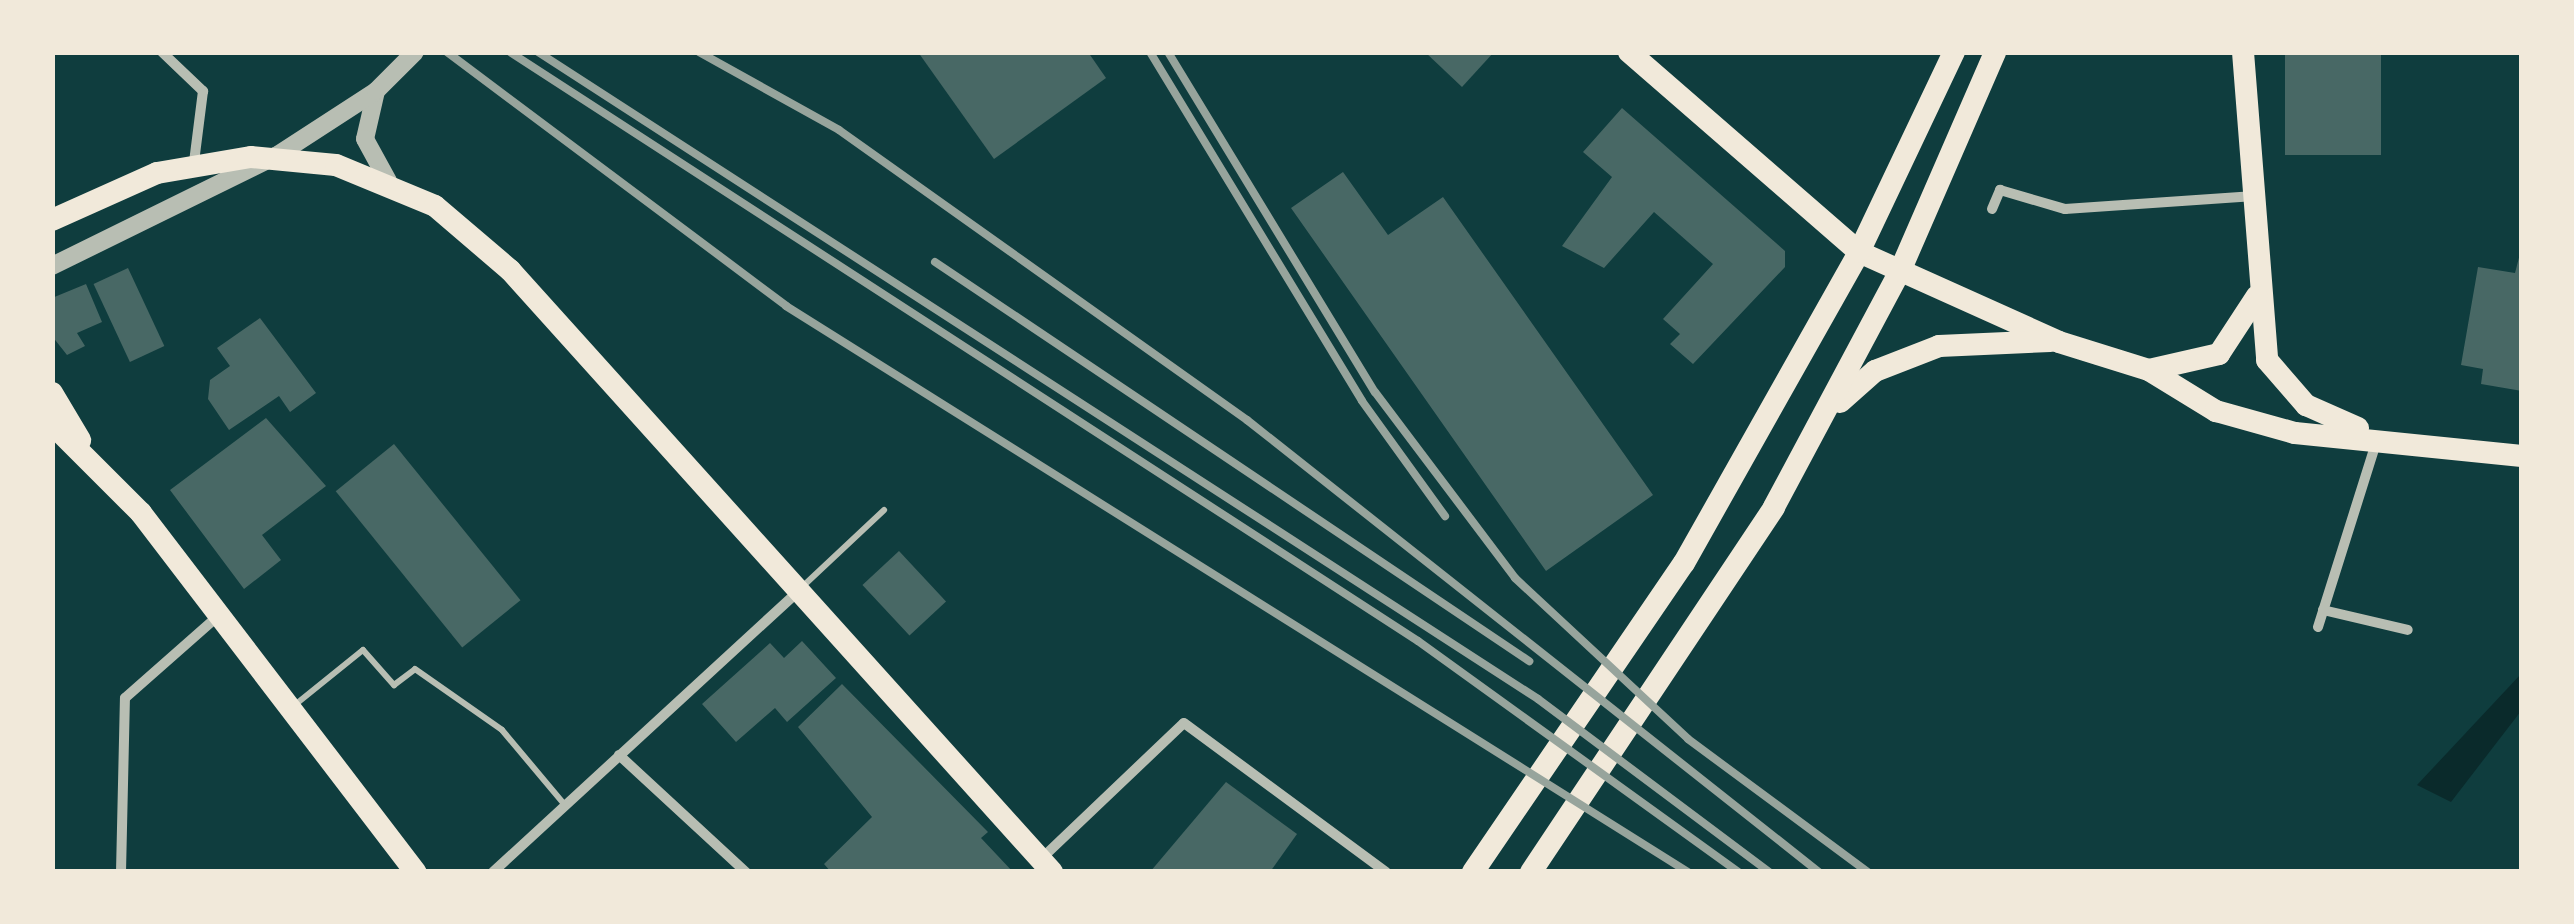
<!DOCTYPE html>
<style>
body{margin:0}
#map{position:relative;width:2574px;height:924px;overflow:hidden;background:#0f3d3e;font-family:"Sofia Sans Condensed",sans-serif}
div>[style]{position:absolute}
.water>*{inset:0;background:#0a2a2b}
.building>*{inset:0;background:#486865;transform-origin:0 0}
.service>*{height:6px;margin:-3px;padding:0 3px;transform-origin:3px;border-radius:3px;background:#b8beb3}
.minor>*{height:10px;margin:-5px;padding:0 5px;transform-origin:5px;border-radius:5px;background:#b8beb3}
.tertiary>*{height:18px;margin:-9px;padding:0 9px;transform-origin:9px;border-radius:9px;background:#b8beb3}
.trunk>*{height:22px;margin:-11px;padding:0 11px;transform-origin:11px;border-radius:11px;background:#f1e9da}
.rail>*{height:8px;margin:-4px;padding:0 4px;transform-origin:4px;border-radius:4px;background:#97a49c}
span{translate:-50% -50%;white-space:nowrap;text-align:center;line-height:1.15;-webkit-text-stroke:10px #f1e9da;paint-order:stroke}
.frame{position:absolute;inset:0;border:55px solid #f1e9da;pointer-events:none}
</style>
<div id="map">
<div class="water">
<div style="clip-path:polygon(2521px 674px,2521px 711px,2451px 802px,2417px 785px)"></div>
</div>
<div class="building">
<div style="clip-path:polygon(918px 52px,1088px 52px,1106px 78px,994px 159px)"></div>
<div style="clip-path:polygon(1425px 52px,1494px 52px,1462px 87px)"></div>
<div style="left:2285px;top:52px;width:96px;height:103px"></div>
<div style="clip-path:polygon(1622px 108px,1785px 251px,1785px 267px,1693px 364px,1670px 344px,1680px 334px,1663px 319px,1713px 264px,1654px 212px,1604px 268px,1562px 246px,1612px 177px,1583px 152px)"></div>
<div style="clip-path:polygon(1343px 172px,1388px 235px,1443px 197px,1653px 495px,1546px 571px,1291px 208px)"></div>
<div style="clip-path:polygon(2522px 246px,2522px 391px,2481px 384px,2483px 369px,2461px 365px,2478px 267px,2515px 273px)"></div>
<div style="left:128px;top:268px;width:86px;height:38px;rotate:65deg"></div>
<div style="clip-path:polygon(86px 284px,102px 322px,77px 333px,85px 346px,67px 355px,52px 336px,52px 298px)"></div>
<div style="clip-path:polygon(260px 318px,316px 393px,290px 412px,279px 396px,229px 430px,208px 399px,210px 380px,230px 366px,217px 348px)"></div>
<div style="clip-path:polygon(266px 418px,326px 486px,262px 535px,281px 560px,244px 589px,170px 490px)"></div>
<div style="left:394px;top:444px;width:201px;height:75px;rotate:51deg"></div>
<div style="left:899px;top:551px;width:69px;height:50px;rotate:47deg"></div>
<div style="clip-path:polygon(802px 641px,836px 678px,787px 722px,775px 708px,736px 742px,702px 704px,770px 643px,784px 658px)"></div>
<div style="clip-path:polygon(842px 684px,988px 832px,981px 838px,1013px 872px,831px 872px,824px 864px,872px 817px,798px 727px)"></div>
<div style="clip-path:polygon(1226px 782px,1297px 834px,1270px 872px,1150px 872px)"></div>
</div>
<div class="service">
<div style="left:801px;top:588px;width:114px;rotate:-43.2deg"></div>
<div style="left:296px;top:704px;width:86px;rotate:-38.9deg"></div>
<div style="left:363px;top:650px;width:47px;rotate:48.5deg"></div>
<div style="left:394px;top:685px;width:26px;rotate:-37deg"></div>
<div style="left:415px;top:669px;width:106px;rotate:35deg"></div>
<div style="left:502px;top:730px;width:98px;rotate:50deg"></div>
</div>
<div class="minor">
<div style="left:162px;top:52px;width:57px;rotate:43.6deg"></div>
<div style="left:203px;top:91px;width:72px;rotate:97.2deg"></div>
<div style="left:1992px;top:209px;width:21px;rotate:-67deg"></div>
<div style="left:2000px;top:190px;width:68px;rotate:16.3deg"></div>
<div style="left:2065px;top:209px;width:190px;rotate:-3.9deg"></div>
<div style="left:2323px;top:610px;width:87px;rotate:13.2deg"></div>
<div style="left:2318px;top:627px;width:196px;rotate:-72.5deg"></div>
<div style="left:619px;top:755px;width:173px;rotate:42.7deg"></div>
<div style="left:1041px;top:859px;width:197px;rotate:-43.6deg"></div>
<div style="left:1184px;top:723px;width:251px;rotate:36.4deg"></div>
<div style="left:121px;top:872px;width:174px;rotate:-88.7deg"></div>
<div style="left:125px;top:698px;width:124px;rotate:-41.4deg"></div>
<div style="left:493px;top:872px;width:413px;rotate:-42.6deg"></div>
</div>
<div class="tertiary">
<div style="left:376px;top:91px;width:49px;rotate:102.9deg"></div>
<div style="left:365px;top:139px;width:48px;rotate:61.3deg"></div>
<div style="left:52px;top:266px;width:250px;rotate:-26.2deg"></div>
<div style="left:276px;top:156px;width:119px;rotate:-33deg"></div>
<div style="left:376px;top:91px;width:55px;rotate:-45deg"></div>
</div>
<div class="trunk">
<div style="left:1629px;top:52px;width:305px;rotate:41deg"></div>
<div style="left:1859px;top:252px;width:219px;rotate:24.2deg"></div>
<div style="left:2059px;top:342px;width:94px;rotate:17.3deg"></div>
<div style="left:2149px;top:370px;width:79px;rotate:31.5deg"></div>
<div style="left:2216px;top:411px;width:82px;rotate:15.6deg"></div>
<div style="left:2295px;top:433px;width:228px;rotate:5.8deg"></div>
<div style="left:2243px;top:52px;width:309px;rotate:85.5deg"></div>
<div style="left:2267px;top:360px;width:60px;rotate:49.1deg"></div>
<div style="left:2306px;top:405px;width:57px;rotate:23.9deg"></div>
<div style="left:52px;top:220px;width:115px;rotate:-24.1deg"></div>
<div style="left:157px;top:173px;width:95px;rotate:-9.7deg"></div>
<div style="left:251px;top:157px;width:85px;rotate:5.4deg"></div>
<div style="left:336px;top:165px;width:107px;rotate:22.5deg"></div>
<div style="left:435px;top:206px;width:99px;rotate:40.5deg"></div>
<div style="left:510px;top:270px;width:810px;rotate:48deg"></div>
<div style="left:2149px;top:370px;width:72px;rotate:-12.9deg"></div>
<div style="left:2219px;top:354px;width:69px;rotate:-56.8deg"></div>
<div style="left:52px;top:393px;width:55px;rotate:59.2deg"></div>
<div style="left:1840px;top:402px;width:47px;rotate:-41.5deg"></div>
<div style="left:1875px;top:371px;width:69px;rotate:-21.3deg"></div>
<div style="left:1939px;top:346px;width:111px;rotate:-2.6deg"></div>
<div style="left:52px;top:424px;width:126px;rotate:45deg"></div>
<div style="left:141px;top:513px;width:452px;rotate:52.6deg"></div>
<div style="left:1473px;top:872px;width:374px;rotate:-55.7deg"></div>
<div style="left:1684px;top:563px;width:357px;rotate:-60.6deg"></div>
<div style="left:1859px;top:252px;width:221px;rotate:-64.6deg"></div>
<div style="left:1531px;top:872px;width:438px;rotate:-56.3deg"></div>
<div style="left:1774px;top:507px;width:268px;rotate:-61.9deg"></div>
<div style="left:1900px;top:271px;width:239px;rotate:-66.5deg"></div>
</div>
<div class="rail">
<div style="left:447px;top:52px;width:424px;rotate:36.8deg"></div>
<div style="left:786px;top:306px;width:1065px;rotate:32.11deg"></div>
<div style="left:510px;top:52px;width:1082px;rotate:32.97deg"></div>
<div style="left:1418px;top:641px;width:395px;rotate:35.8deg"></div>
<div style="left:538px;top:52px;width:1191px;rotate:32.9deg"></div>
<div style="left:1538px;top:699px;width:289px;rotate:36.8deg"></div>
<div style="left:699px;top:52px;width:160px;rotate:29.1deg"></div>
<div style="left:839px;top:130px;width:501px;rotate:35.4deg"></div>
<div style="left:1247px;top:420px;width:729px;rotate:38.32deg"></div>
<div style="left:1150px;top:52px;width:408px;rotate:58.7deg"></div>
<div style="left:1362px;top:401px;width:142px;rotate:54.2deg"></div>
<div style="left:1168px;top:52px;width:398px;rotate:58.7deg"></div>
<div style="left:1375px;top:392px;width:233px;rotate:53deg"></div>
<div style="left:1515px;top:578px;width:236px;rotate:42.9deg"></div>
<div style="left:1688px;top:739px;width:224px;rotate:36.5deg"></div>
<div style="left:935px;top:262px;width:716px;rotate:33.89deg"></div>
</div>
<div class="frame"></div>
</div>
